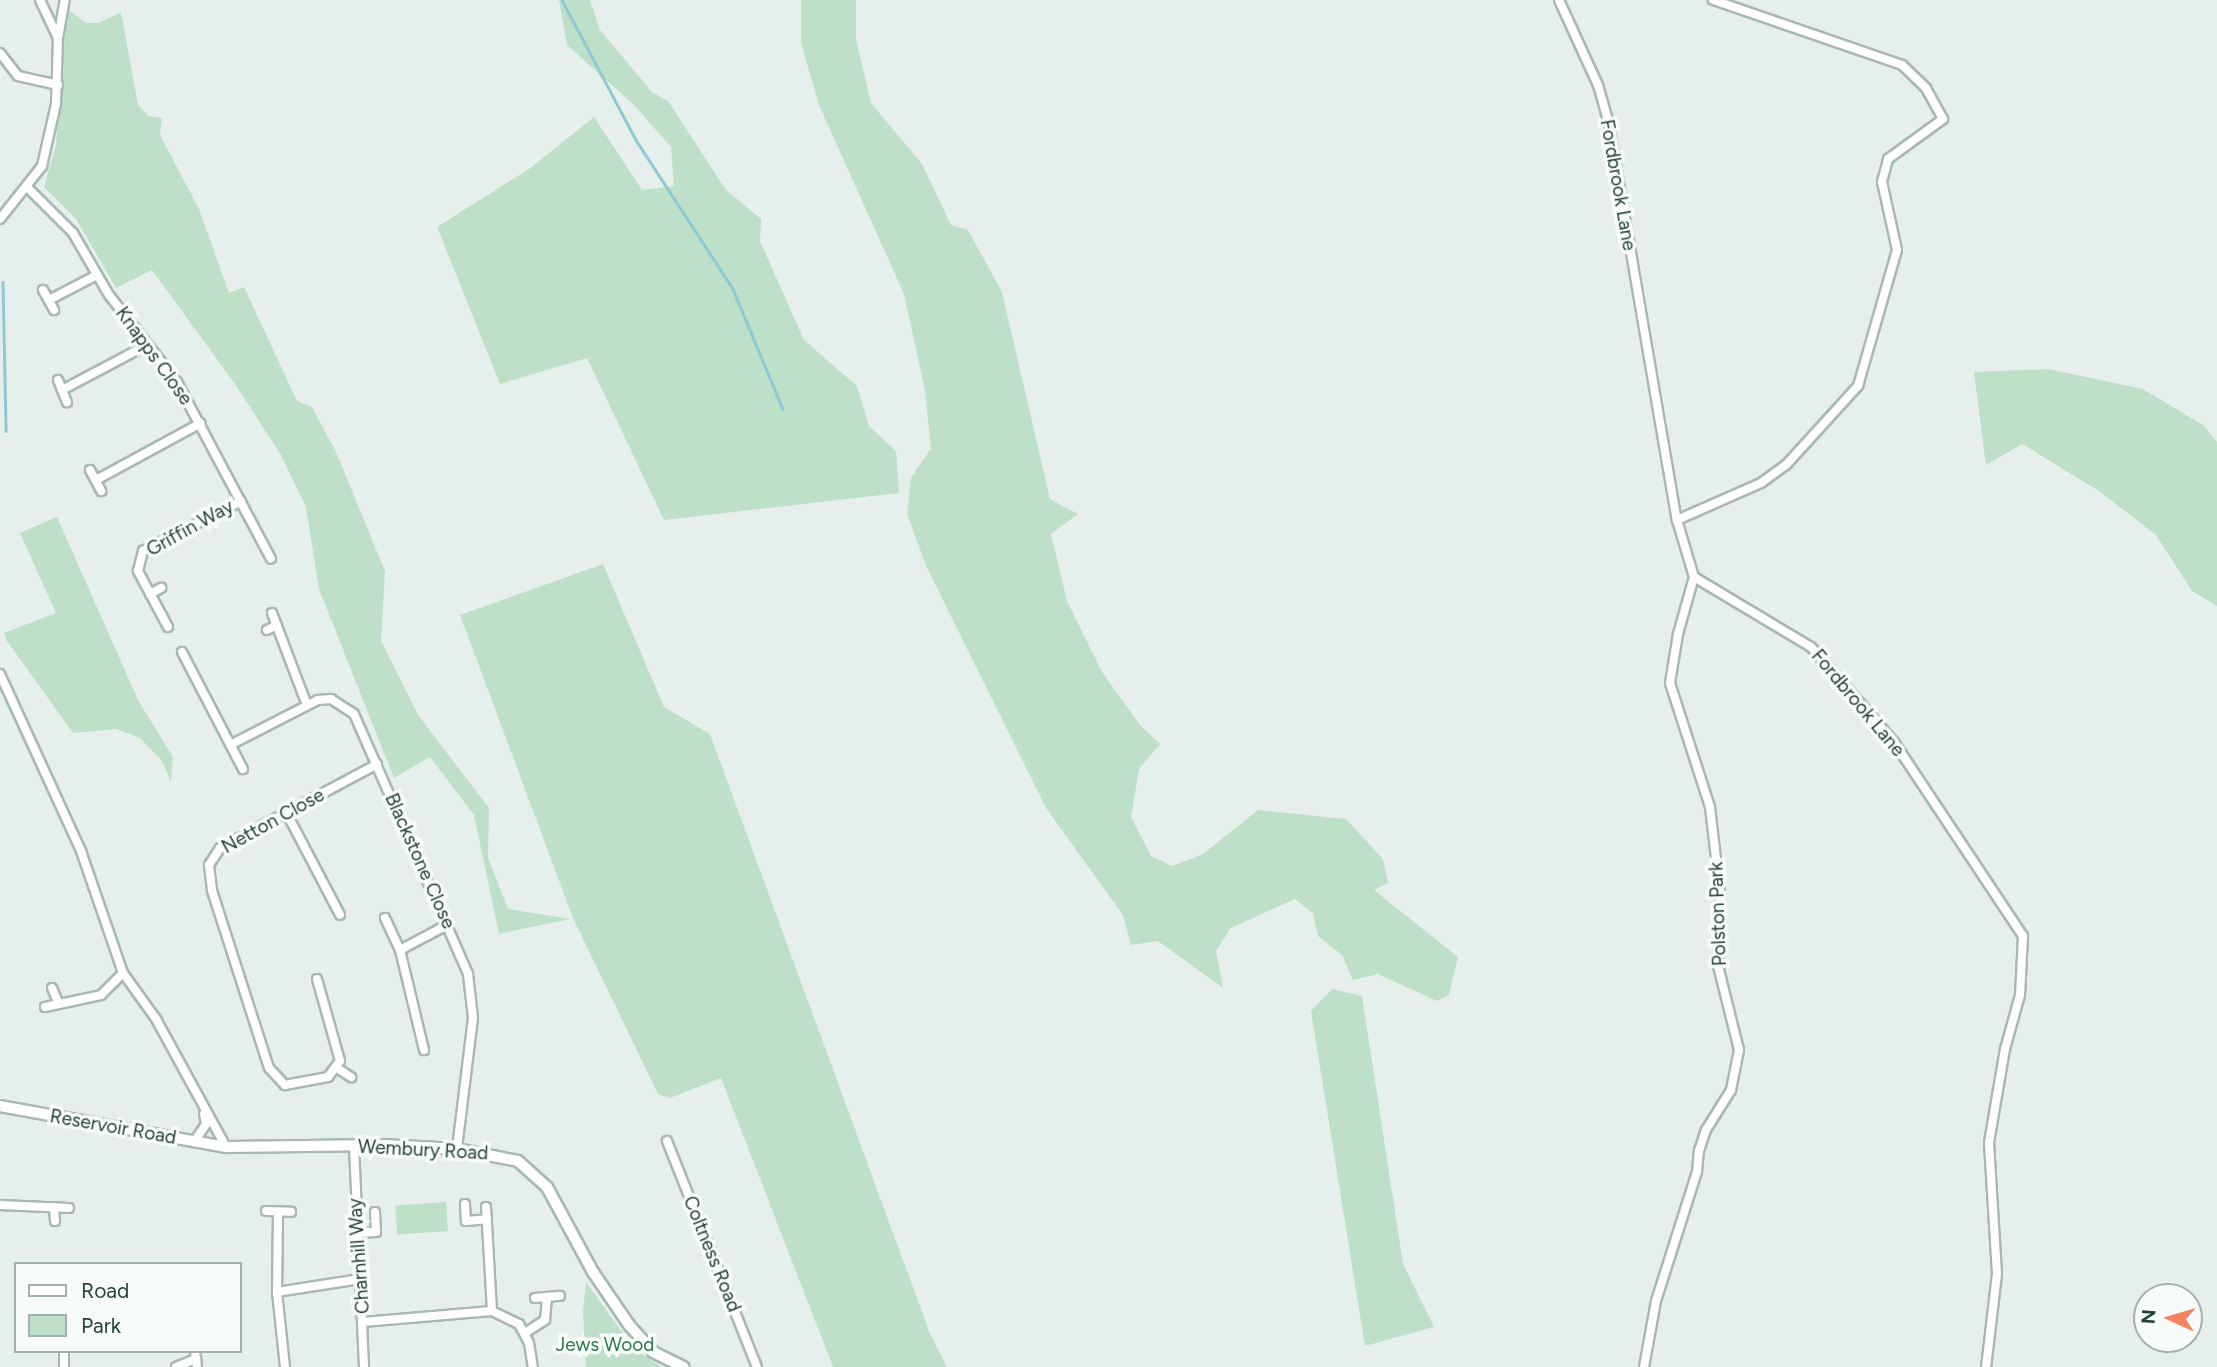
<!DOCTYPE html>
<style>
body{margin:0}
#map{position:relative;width:2217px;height:1367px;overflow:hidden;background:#e6efeb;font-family:Figtree,sans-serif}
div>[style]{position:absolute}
.green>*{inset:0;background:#bfe0c8;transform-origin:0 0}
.stream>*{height:2.5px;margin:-1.25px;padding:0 1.25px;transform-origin:1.25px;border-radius:1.25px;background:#8ec9d4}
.roads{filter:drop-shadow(2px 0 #a8b8b2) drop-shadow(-2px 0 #a8b8b2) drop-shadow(0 2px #a8b8b2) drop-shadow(0 -2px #a8b8b2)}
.minor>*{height:8px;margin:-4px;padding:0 4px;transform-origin:4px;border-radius:4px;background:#fff}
.tertiary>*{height:10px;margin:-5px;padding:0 5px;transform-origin:5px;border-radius:5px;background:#fff}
span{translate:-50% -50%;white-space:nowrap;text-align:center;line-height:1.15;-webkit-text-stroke:7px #f7fbf9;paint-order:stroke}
.street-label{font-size:19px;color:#24423a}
.park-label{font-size:19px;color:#2d7a4b}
.legend{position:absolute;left:14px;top:1262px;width:228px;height:91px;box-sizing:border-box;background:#f7fbf9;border:2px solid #a3b1ad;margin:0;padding:9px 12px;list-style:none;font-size:21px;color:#24423a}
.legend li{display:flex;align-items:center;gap:14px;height:35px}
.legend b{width:35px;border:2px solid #a3b1ad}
.north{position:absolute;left:2133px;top:1283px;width:70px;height:70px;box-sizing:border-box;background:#f7fbf9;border:2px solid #a3b1ad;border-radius:50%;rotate:274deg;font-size:19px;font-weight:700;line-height:28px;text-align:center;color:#24423a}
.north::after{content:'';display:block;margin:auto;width:24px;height:32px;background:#f4845f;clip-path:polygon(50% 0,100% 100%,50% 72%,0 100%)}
</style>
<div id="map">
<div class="green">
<div style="clip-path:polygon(559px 0,590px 0,600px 30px,652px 92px,668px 101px,726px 190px,761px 219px,760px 241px,804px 340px,857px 386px,869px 426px,896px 451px,899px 493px,664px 520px,587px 358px,500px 384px,437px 227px,529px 169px,594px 117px,642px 190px,674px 186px,671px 147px,633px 104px,567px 45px)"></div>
<div style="clip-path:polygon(801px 0,856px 0,856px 39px,871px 103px,922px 164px,951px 225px,968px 230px,1002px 292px,1050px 499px,1078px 514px,1051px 534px,1067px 601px,1102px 672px,1140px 725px,1160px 744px,1139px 769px,1131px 817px,1151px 856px,1172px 866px,1203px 854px,1258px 810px,1346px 819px,1383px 859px,1388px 883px,1374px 890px,1458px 957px,1449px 995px,1437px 1001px,1378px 974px,1353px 980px,1342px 955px,1318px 936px,1313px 913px,1295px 899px,1231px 928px,1216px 951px,1223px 988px,1158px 941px,1131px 945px,1123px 915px,1046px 808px,927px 568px,907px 514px,911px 478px,931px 448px,925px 390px,904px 294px,819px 105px,801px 43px)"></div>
<div style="clip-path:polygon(67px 9px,86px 23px,99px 23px,121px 12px,138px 105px,148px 116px,162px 118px,160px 135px,199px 209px,229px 293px,244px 287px,297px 401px,312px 407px,336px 452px,385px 571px,381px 641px,418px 715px,489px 808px,488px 858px,508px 909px,570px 919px,499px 934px,474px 815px,430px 757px,394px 778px,319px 589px,306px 507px,281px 455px,235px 384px,152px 270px,116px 288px,76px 219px,44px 187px,56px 145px)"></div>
<div style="clip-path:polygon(2048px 369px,2143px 389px,2203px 425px,2217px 442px,2217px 606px,2192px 591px,2156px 535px,2099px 491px,2022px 444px,1986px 465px,1974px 372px)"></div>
<div style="clip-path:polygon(57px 517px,139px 702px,173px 757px,171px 782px,162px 761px,140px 738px,116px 729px,73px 733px,7px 641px,4px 633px,56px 613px,20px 533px)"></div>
<div style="clip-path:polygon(603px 564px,664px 707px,710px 734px,929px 1331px,947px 1367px,833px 1367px,721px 1078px,670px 1098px,658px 1094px,573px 918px,460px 615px)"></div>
<div style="clip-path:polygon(1332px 989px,1362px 996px,1403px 1264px,1434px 1327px,1365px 1346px,1311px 1011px)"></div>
<div style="left:446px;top:1202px;width:29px;height:51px;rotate:86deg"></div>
<div style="clip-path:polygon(586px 1282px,635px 1350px,662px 1367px,586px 1367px,583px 1312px)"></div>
</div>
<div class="stream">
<div style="left:562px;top:0;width:158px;rotate:62.1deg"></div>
<div style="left:636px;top:140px;width:178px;rotate:56.9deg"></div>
<div style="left:733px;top:289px;width:130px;rotate:67.4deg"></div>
<div style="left:3px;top:282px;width:149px;rotate:88.8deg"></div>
</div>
<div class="roads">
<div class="minor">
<div style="left:40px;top:0;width:42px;rotate:64.7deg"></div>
<div style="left:1559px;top:0;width:94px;rotate:65.4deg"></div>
<div style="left:1598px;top:85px;width:41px;rotate:74.2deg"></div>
<div style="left:1609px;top:124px;width:402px;rotate:80.3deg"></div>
<div style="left:1677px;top:520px;width:59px;rotate:73.4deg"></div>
<div style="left:1694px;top:577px;width:136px;rotate:30.9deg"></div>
<div style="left:1811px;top:647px;width:126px;rotate:48.9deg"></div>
<div style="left:1894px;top:742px;width:233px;rotate:56.4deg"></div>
<div style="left:2023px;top:936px;width:59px;rotate:92.9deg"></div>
<div style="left:2020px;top:995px;width:56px;rotate:105.5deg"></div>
<div style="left:2005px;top:1049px;width:95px;rotate:99.7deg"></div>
<div style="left:1989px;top:1143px;width:131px;rotate:86.5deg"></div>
<div style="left:1997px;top:1274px;width:94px;rotate:96.7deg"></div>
<div style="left:0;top:53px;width:29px;rotate:52deg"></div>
<div style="left:18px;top:76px;width:41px;rotate:12.7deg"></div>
<div style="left:28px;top:188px;width:64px;rotate:45deg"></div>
<div style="left:73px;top:233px;width:72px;rotate:59.9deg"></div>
<div style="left:109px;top:295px;width:110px;rotate:52deg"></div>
<div style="left:177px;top:382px;width:200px;rotate:62deg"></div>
<div style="left:0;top:219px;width:68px;rotate:-51.6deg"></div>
<div style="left:42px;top:166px;width:64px;rotate:-77.3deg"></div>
<div style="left:56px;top:104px;width:66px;rotate:-88.3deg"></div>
<div style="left:58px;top:38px;width:39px;rotate:-80deg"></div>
<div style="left:43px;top:290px;width:23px;rotate:61deg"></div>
<div style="left:49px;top:300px;width:54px;rotate:-27.5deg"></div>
<div style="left:58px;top:380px;width:24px;rotate:68deg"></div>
<div style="left:62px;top:390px;width:94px;rotate:-27.9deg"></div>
<div style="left:90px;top:470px;width:24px;rotate:62deg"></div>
<div style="left:96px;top:480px;width:119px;rotate:-28.5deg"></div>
<div style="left:1677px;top:520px;width:92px;rotate:-23.8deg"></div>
<div style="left:1761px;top:483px;width:31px;rotate:-36deg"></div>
<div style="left:1786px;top:465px;width:107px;rotate:-47.7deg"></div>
<div style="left:1858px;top:386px;width:141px;rotate:-74deg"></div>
<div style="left:1897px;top:250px;width:70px;rotate:-102.4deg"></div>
<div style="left:1882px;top:182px;width:24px;rotate:-75deg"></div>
<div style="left:1888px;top:159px;width:68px;rotate:-36deg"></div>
<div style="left:1943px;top:119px;width:35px;rotate:-119deg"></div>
<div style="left:1926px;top:88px;width:33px;rotate:-136deg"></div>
<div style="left:1902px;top:65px;width:200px;rotate:-161deg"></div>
<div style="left:150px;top:594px;width:13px;rotate:-29deg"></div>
<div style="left:272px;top:613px;width:98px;rotate:69.2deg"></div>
<div style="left:168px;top:627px;width:64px;rotate:-118.2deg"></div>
<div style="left:138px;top:571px;width:21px;rotate:-76deg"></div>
<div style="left:143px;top:551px;width:110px;rotate:-27deg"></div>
<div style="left:267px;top:630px;width:11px;rotate:-27deg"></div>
<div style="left:182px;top:652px;width:132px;rotate:62.5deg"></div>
<div style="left:0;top:674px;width:195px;rotate:65.4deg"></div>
<div style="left:81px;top:851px;width:129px;rotate:71deg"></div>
<div style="left:123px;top:973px;width:57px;rotate:54.3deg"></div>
<div style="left:156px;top:1019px;width:146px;rotate:61.3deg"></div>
<div style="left:232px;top:744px;width:97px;rotate:-27.1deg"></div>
<div style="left:318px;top:700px;width:13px;rotate:-4deg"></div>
<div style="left:331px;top:699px;width:27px;rotate:33deg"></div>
<div style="left:354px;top:714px;width:284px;rotate:66.3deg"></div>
<div style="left:468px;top:974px;width:44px;rotate:83.5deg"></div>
<div style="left:473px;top:1018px;width:132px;rotate:97deg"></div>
<div style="left:286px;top:812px;width:116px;rotate:62.3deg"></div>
<div style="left:385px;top:918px;width:35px;rotate:65deg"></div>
<div style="left:400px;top:950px;width:103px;rotate:76.5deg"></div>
<div style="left:400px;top:950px;width:53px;rotate:-28deg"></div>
<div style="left:317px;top:979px;width:85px;rotate:74.3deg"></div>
<div style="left:340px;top:1061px;width:20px;rotate:127deg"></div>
<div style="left:328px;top:1077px;width:44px;rotate:169.5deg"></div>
<div style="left:285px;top:1085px;width:23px;rotate:-133deg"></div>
<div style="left:269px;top:1068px;width:187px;rotate:-107.8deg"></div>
<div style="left:212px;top:890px;width:25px;rotate:-97deg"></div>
<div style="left:209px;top:865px;width:20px;rotate:-57deg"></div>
<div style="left:220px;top:848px;width:178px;rotate:-28.1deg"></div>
<div style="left:52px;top:988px;width:15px;rotate:67deg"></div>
<div style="left:45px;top:1007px;width:57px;rotate:-12.1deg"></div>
<div style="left:101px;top:995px;width:31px;rotate:-45deg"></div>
<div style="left:337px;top:1068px;width:17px;rotate:33deg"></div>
<div style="left:667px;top:1141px;width:243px;rotate:68.3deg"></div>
<div style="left:194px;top:1142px;width:22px;rotate:-56deg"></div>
<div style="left:206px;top:1124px;width:10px;rotate:-101deg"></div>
<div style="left:354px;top:1146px;width:221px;rotate:87.4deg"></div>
<div style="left:465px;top:1204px;width:17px;rotate:87deg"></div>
<div style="left:466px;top:1221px;width:21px;rotate:-5deg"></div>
<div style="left:0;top:1205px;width:69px;rotate:2.5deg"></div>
<div style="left:54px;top:1207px;width:14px;rotate:86deg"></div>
<div style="left:486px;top:1207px;width:104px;rotate:86.7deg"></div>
<div style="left:266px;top:1211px;width:25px;rotate:2deg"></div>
<div style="left:278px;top:1212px;width:80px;rotate:90.7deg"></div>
<div style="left:277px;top:1292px;width:75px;rotate:83.9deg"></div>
<div style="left:356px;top:1233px;width:20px;rotate:-3deg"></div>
<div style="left:376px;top:1232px;width:20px;rotate:-93deg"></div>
<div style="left:277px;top:1292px;width:84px;rotate:-8.9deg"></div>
<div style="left:535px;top:1298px;width:25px;rotate:-5deg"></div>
<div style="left:363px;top:1322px;width:129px;rotate:-4.9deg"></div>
<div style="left:492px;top:1311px;width:30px;rotate:26deg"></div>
<div style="left:519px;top:1324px;width:21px;rotate:62deg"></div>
<div style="left:529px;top:1343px;width:24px;rotate:81deg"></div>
<div style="left:525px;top:1333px;width:24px;rotate:-33deg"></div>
<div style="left:545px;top:1320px;width:23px;rotate:-85deg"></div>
<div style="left:64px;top:1351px;width:16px;rotate:90deg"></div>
<div style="left:195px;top:1351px;width:16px;rotate:83deg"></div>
<div style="left:176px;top:1367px;width:22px;rotate:-22deg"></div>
<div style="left:1644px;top:1367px;width:67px;rotate:-79.7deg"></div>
<div style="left:1656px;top:1301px;width:135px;rotate:-72.4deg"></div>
<div style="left:1697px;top:1172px;width:21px;rotate:-85deg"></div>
<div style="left:1699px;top:1151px;width:22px;rotate:-72deg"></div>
<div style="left:1706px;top:1130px;width:47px;rotate:-58deg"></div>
<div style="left:1731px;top:1090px;width:41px;rotate:-78.7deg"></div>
<div style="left:1739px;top:1050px;width:87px;rotate:-104deg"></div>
<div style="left:1718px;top:966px;width:65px;rotate:-87.4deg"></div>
<div style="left:1721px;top:901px;width:95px;rotate:-96.7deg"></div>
<div style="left:1710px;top:807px;width:130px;rotate:-107.9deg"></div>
<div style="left:1670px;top:683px;width:50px;rotate:-80.7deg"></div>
<div style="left:1678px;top:634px;width:59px;rotate:-74.3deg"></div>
</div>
<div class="tertiary">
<div style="left:0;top:1106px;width:230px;rotate:10.3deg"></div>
<div style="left:226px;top:1147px;width:157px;rotate:-0.7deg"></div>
<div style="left:383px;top:1145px;width:74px;rotate:3.1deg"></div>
<div style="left:457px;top:1149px;width:62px;rotate:11.1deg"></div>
<div style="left:518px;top:1161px;width:39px;rotate:42deg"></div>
<div style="left:547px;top:1187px;width:97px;rotate:61.6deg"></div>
<div style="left:593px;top:1272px;width:64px;rotate:55.8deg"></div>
<div style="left:629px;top:1325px;width:36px;rotate:48deg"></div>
<div style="left:653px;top:1352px;width:34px;rotate:26deg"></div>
</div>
</div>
<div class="street-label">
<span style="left:1618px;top:185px;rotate:80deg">Fordbrook Lane</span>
<span style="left:154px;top:356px;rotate:54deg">Knapps Close</span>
<span style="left:190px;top:528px;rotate:-29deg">Griffin Way</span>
<span style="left:1858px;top:703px;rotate:50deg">Fordbrook Lane</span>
<span style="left:273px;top:821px;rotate:-29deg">Netton Close</span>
<span style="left:420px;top:861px;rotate:66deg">Blackstone Close</span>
<span style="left:1718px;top:914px;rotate:-92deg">Polston Park</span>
<span style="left:113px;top:1127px;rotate:10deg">Reservoir Road</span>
<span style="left:423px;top:1150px;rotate:3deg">Wembury Road</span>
<span style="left:712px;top:1254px;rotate:68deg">Coltness Road</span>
<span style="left:359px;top:1256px;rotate:-94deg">Charnhill Way</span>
</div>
<div class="park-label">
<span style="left:605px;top:1345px">Jews Wood</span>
</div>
<ul class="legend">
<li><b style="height:9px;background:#fff"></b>Road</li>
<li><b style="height:19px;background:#bfe0c8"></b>Park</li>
</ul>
<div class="north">N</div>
</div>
